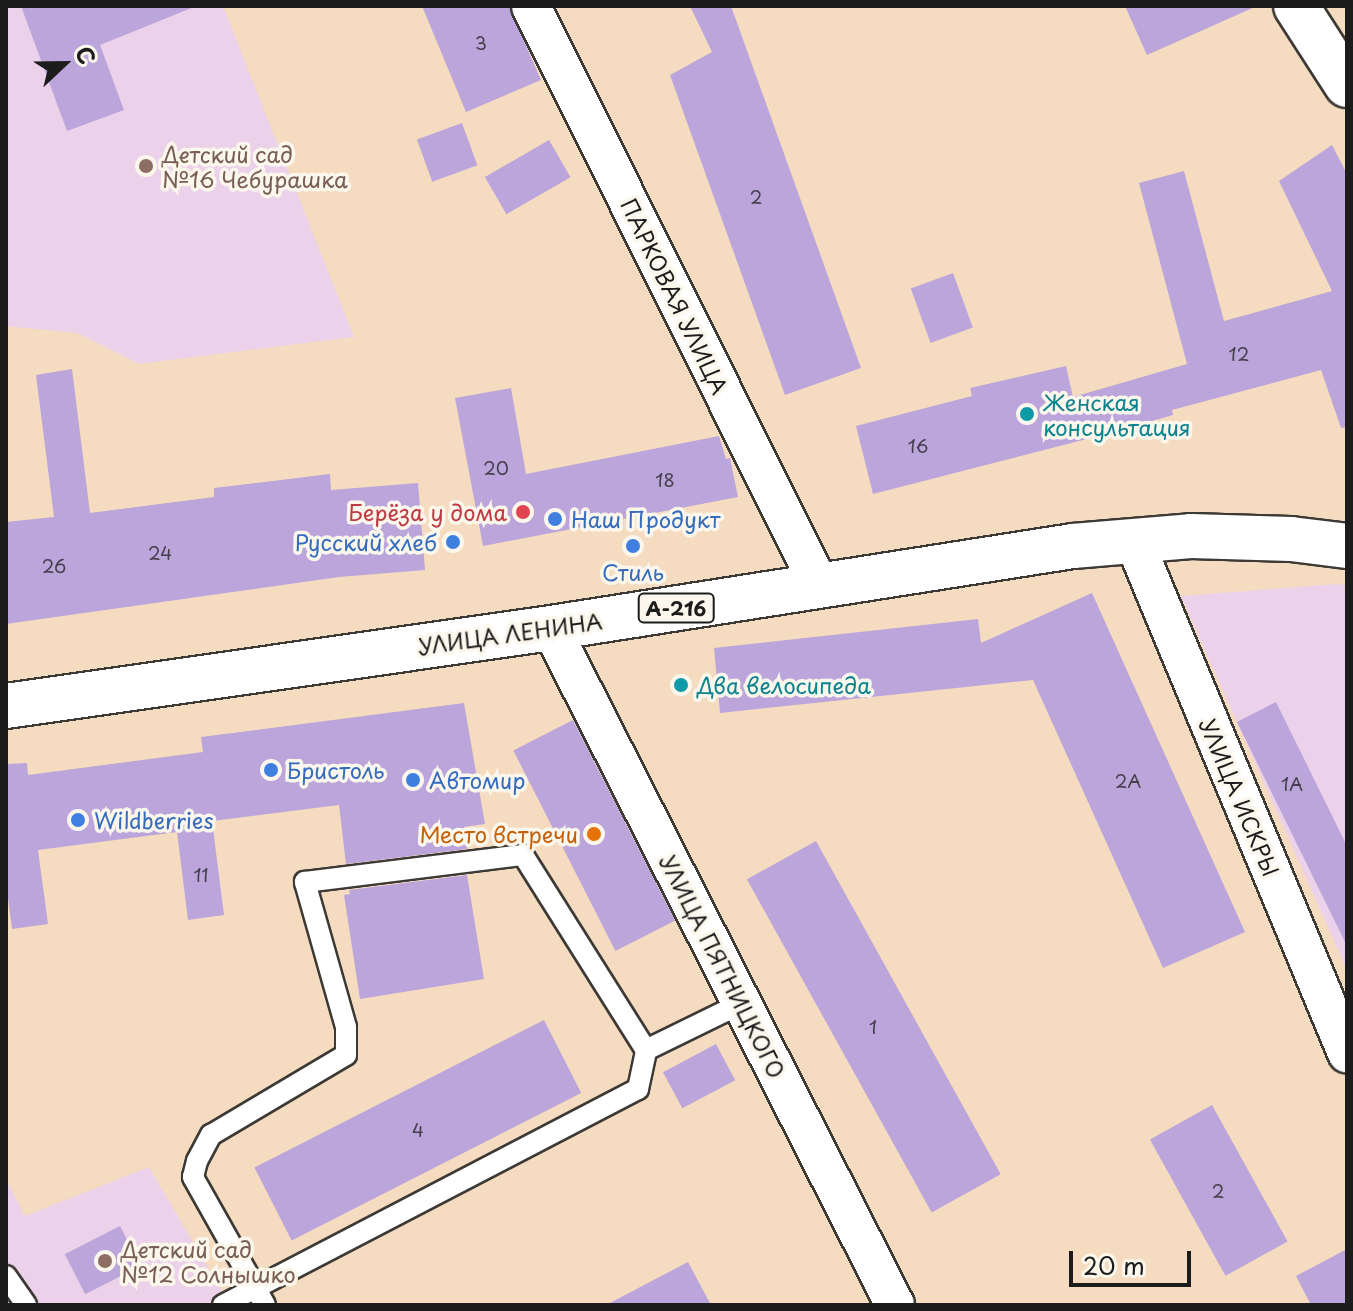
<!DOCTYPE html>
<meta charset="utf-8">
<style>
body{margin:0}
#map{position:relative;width:1353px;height:1311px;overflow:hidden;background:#f5dcc0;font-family:"Playpen Sans",sans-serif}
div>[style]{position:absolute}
.built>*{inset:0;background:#ecd1ea}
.building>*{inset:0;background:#bba5da;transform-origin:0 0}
.roads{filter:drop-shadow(2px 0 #3d3935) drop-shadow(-2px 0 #3d3935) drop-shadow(0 2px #3d3935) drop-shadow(0 -2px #3d3935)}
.lane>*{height:20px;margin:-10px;padding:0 10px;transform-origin:10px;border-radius:10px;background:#fff}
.street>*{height:38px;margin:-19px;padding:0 19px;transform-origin:19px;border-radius:19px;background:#fff}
.secondary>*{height:44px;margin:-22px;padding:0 22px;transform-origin:22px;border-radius:22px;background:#fff}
.primary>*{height:44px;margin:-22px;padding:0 22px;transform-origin:22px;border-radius:22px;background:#fff}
.dots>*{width:22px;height:22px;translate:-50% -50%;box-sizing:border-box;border:4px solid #fbf7ec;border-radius:50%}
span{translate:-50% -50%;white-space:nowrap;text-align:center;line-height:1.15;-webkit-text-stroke:7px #fbf7ec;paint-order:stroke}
.number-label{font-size:18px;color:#443e4c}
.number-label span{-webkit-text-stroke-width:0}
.shield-label span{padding:2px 6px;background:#fbf7ec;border:2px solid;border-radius:6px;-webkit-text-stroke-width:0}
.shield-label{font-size:20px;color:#1c1c1c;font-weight:700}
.education-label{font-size:22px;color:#785e54}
.left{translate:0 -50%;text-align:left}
.street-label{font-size:22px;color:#1c1c1c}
.culture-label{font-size:22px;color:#0d838f}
.health-label{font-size:22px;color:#be3a42}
.right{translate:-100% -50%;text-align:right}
.shop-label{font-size:22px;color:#366cbe}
.food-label{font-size:22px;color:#c56008}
.frame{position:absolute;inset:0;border:8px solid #1c1c1c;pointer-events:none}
.north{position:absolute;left:24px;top:24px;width:80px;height:80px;-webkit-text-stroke:6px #fbf7ec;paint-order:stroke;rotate:68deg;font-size:22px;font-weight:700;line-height:32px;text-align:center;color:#1c1c1c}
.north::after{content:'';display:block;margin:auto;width:28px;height:36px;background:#1c1c1c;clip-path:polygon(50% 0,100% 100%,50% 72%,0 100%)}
.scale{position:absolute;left:1069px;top:1251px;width:122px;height:36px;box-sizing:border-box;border:4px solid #1c1c1c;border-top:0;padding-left:10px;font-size:24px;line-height:28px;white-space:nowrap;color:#1c1c1c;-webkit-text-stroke:6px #fbf7ec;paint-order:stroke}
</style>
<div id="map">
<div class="built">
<div style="clip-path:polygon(6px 6px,223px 6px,354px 337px,139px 364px,77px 333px,6px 326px)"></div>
<div style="clip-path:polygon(1336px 584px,1347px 585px,1347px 970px,1181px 596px)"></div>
<div style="clip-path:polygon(149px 1167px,230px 1305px,6px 1305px,6px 1179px,25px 1216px)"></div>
</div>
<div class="building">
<div style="clip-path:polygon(21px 6px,194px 6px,194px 7px,100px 45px,124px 110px,67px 131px)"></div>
<div style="clip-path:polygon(422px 6px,509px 6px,541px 80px,466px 112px)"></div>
<div style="clip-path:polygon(690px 6px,731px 6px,861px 368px,785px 395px,670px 75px,712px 52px)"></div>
<div style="clip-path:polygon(1125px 6px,1257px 6px,1147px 55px)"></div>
<div style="left:462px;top:123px;width:45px;height:48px;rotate:70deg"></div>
<div style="left:549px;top:140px;width:43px;height:74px;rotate:60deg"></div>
<div style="clip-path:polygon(1332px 145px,1347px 174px,1347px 427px,1341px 428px,1321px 370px,1172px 410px,1173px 415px,1110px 433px,873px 494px,856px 426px,972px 396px,970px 388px,1066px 366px,1073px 397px,1187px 364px,1139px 183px,1184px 171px,1224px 321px,1332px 291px,1279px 181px)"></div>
<div style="left:953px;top:273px;width:58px;height:45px;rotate:70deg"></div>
<div style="clip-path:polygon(72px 369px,90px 513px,214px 497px,214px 488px,330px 474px,331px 490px,418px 483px,425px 570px,339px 577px,6px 624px,6px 522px,54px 517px,36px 375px)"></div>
<div style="clip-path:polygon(511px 388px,526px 474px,719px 436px,726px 459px,730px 458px,738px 497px,483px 546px,455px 398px)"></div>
<div style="clip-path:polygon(1092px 593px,1245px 932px,1163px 968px,1033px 680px,720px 713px,714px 648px,978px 619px,981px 643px)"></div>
<div style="clip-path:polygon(1276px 702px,1347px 846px,1347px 946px,1237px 722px)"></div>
<div style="clip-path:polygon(464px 703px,485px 824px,464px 827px,467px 849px,346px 864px,339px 805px,212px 821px,224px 915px,188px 920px,177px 832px,38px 850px,48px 924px,12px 929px,6px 883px,6px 764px,27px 763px,28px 775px,203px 752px,201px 737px)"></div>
<div style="left:573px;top:720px;width:225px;height:67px;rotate:63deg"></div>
<div style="left:816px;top:841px;width:381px;height:79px;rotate:61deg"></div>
<div style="clip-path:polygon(467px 875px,484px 979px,360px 999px,344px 895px,350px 894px,349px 890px)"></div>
<div style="left:544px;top:1020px;width:82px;height:325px;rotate:63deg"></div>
<div style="left:716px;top:1044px;width:41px;height:60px;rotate:62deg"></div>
<div style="left:1212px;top:1105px;width:156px;height:71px;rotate:61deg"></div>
<div style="left:120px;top:1226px;width:45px;height:62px;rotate:63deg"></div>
<div style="clip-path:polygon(1347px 1249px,1347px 1305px,1311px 1305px,1296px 1276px)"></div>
<div style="clip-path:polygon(688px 1262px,711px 1305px,606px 1305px)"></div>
</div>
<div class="roads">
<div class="lane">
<div style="left:6px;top:1276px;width:35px;rotate:55deg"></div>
<div style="left:223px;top:1305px;width:468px;rotate:-27.5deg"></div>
<div style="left:638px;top:1089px;width:40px;rotate:-78deg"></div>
<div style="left:646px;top:1050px;width:107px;rotate:-26.1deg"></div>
<div style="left:265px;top:1305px;width:147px;rotate:-119.4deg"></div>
<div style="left:193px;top:1177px;width:16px;rotate:-76deg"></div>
<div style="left:197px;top:1161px;width:30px;rotate:-62deg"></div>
<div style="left:211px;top:1135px;width:157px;rotate:-30.7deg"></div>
<div style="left:346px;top:1055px;width:28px;rotate:-90deg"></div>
<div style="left:346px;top:1027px;width:151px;rotate:-105.8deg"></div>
<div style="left:305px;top:882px;width:220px;rotate:-7.1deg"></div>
<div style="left:523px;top:855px;width:231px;rotate:57.8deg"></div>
</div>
<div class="street">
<div style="left:531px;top:6px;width:647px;rotate:63.55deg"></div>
<div style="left:1134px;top:541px;width:555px;rotate:67.41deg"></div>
<div style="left:551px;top:628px;width:759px;rotate:63.06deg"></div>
</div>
<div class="secondary">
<div style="left:1296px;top:6px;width:94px;rotate:57.2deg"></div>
</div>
<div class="primary">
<div style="left:6px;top:706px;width:551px;rotate:-8.14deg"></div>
<div style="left:551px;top:628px;width:528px;rotate:-8.93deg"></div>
<div style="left:1073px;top:546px;width:118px;rotate:-4.8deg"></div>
<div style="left:1191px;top:536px;width:100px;rotate:1.7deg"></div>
<div style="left:1291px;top:539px;width:56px;rotate:7.1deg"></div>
</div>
</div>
<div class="dots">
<div style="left:146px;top:166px;background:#8d6e63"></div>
<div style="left:1027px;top:414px;background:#0f9aa8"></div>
<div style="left:523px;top:512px;background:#e0444e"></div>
<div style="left:555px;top:519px;background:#3f7fe0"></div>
<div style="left:453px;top:542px;background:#3f7fe0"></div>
<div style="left:633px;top:546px;background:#3f7fe0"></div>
<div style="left:681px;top:685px;background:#0f9aa8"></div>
<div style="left:271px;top:770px;background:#3f7fe0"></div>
<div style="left:413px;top:780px;background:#3f7fe0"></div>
<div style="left:78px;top:820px;background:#3f7fe0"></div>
<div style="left:594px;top:834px;background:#e8710a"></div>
<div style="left:105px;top:1261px;background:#8d6e63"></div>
</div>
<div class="number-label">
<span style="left:481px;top:43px">3</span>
<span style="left:756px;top:197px">2</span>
<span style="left:1239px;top:354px">12</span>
<span style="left:918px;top:446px">16</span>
<span style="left:496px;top:468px">20</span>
<span style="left:665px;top:480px">18</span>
<span style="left:160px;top:553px">24</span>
<span style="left:54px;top:566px">26</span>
<span style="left:1128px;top:781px">2А</span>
<span style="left:1292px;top:784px">1А</span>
<span style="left:201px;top:875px">11</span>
<span style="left:873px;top:1027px">1</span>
<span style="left:418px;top:1130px">4</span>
<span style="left:1218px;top:1191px">2</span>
</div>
<div class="shield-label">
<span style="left:676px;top:608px">А-216</span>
</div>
<div class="education-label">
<span class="left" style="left:162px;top:166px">Детский сад<br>№16 Чебурашка</span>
<span class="left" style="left:121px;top:1261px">Детский сад<br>№12 Солнышко</span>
</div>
<div class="street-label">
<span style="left:675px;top:296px;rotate:64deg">ПАРКОВАЯ УЛИЦА</span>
<span style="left:510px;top:633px;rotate:-8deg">УЛИЦА ЛЕНИНА</span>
<span style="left:1240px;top:797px;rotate:67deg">УЛИЦА ИСКРЫ</span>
<span style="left:723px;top:966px;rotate:63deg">УЛИЦА ПЯТНИЦКОГО</span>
</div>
<div class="culture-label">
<span class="left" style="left:1043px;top:414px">Женская<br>консультация</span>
<span class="left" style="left:697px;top:685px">Два велосипеда</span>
</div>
<div class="health-label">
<span class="right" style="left:507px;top:512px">Берёза у дома</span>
</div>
<div class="shop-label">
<span class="left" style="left:571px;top:519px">Наш Продукт</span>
<span class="right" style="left:437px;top:542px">Русский хлеб</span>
<span style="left:633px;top:572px">Стиль</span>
<span class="left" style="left:287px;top:770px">Бристоль</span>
<span class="left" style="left:429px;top:780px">Автомир</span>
<span class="left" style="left:94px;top:820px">Wildberries</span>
</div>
<div class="food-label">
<span class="right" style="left:578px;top:834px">Место встречи</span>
</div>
<div class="frame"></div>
<div class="north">С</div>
<div class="scale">20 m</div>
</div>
